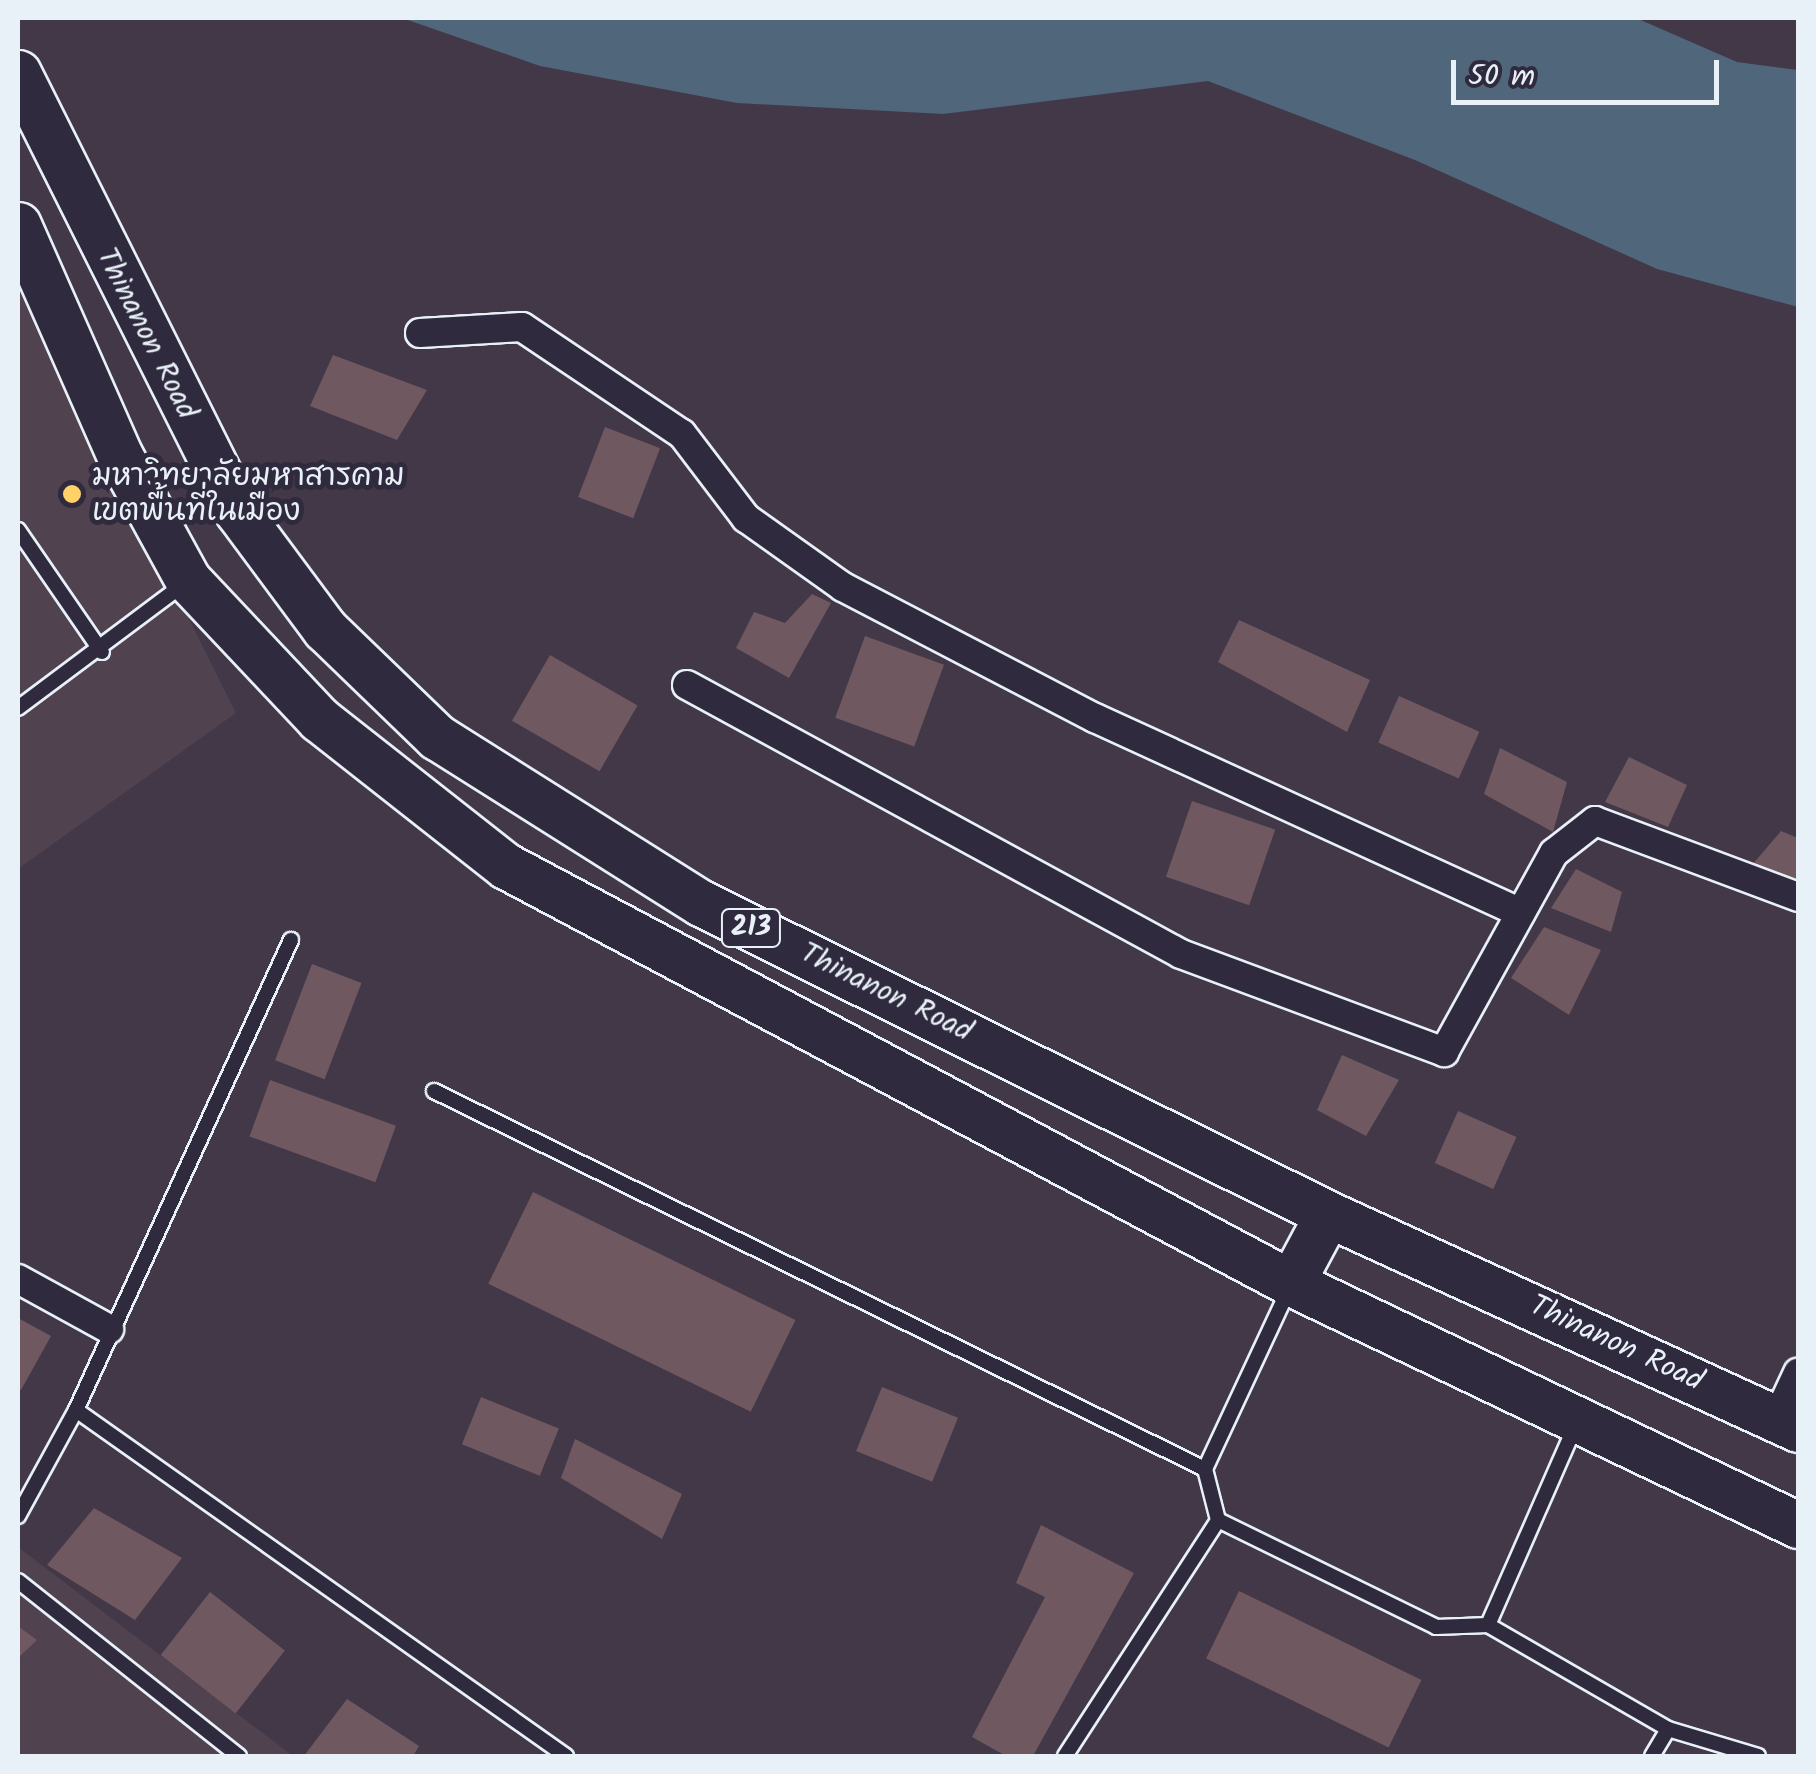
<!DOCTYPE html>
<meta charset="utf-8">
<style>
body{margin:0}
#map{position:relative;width:1816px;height:1774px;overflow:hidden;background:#423848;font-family:Kalam,"Playpen Sans Thai",sans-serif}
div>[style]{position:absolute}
.built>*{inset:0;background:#50424f}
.water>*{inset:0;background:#50667b}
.building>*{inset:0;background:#6f5860;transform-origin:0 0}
.roads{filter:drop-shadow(2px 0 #e8f1f8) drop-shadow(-2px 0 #e8f1f8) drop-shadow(0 2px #e8f1f8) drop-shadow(0 -2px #e8f1f8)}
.service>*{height:14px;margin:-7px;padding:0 7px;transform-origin:7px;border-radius:7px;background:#2f2a3d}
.minor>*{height:28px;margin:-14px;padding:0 14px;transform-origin:14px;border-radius:14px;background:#2f2a3d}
.primary>*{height:45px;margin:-22.5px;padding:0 22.5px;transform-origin:22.5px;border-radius:22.5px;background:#2f2a3d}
.dots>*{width:28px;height:28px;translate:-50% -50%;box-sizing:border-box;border:5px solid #2f2a3d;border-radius:50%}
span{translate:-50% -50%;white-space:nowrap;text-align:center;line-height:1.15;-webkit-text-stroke:10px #2f2a3d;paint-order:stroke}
.shield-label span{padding:2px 8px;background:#2f2a3d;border:2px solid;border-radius:8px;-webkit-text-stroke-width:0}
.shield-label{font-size:28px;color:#e8f1f8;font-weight:700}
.street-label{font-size:30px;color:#e8f1f8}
.poi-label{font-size:30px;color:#e8f1f8}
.left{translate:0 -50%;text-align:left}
.frame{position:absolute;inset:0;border:20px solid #e8f1f8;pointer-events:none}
.scale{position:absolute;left:1451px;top:60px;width:268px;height:45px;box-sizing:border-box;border:5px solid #e8f1f8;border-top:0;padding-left:12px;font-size:30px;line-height:35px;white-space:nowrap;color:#e8f1f8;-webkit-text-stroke:8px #2f2a3d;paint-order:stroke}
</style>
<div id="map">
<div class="built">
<div style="clip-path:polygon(18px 275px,236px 713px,18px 869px)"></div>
<div style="clip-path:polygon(18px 1547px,293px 1756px,18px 1756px)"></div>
</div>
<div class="water">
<div style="clip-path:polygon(402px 18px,1636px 18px,1737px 62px,1798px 70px,1798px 307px,1657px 269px,1415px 160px,1208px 81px,943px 114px,737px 103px,540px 66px)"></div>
</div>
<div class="building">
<div style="clip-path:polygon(333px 355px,427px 390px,397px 440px,310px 406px)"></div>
<div style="left:605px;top:427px;width:59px;height:75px;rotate:21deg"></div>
<div style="clip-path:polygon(812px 594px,831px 603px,789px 678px,736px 648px,754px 612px,785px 623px)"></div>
<div style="clip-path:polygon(1239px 620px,1370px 680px,1347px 732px,1218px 662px)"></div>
<div style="left:865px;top:636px;width:84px;height:87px;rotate:20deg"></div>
<div style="left:550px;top:655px;width:101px;height:76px;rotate:30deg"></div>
<div style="left:1399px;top:696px;width:88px;height:51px;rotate:24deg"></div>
<div style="clip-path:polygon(1500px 748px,1567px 782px,1553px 832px,1484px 794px)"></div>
<div style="clip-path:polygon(1629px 757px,1687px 785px,1668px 827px,1605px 802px)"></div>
<div style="left:1192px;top:801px;width:88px;height:80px;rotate:19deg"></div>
<div style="clip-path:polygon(1781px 831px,1798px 838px,1798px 886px,1752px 865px)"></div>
<div style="clip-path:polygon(1576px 869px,1622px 892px,1611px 932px,1551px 908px)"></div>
<div style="clip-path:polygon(1544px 927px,1601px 950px,1569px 1015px,1511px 978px)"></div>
<div style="left:312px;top:964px;width:53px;height:103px;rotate:21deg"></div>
<div style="clip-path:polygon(1342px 1055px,1399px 1080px,1366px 1136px,1317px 1110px)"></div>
<div style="left:270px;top:1080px;width:134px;height:60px;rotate:20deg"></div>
<div style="left:1458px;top:1111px;width:64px;height:57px;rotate:24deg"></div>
<div style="left:533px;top:1192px;width:292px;height:102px;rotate:26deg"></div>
<div style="clip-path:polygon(18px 1318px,51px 1336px,21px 1390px,18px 1388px)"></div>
<div style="left:882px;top:1387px;width:82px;height:69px;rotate:22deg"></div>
<div style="left:481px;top:1397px;width:84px;height:51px;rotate:22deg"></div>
<div style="clip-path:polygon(575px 1439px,682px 1494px,662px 1539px,561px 1478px)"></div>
<div style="clip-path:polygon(94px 1508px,182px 1558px,135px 1620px,47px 1565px)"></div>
<div style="clip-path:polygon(1041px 1525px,1134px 1573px,1033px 1756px,1006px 1756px,972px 1737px,1045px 1597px,1016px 1583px)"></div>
<div style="left:1239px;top:1591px;width:203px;height:75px;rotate:26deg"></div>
<div style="left:210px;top:1592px;width:95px;height:80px;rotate:38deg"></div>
<div style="clip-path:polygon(18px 1626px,37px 1640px,18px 1658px)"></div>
<div style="clip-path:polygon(347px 1699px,419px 1746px,413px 1756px,304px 1756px)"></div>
</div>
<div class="roads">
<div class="service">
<div style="left:18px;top:530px;width:148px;rotate:55.5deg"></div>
<div style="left:18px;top:708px;width:209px;rotate:-36.8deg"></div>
<div style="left:434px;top:1091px;width:859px;rotate:26.12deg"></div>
<div style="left:1205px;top:1469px;width:53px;rotate:75.7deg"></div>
<div style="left:1218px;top:1520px;width:243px;rotate:26.1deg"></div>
<div style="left:1436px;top:1627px;width:52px;rotate:-2.2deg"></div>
<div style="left:1488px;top:1625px;width:219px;rotate:-66.3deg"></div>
<div style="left:76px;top:1410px;width:600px;rotate:35.23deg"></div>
<div style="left:1205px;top:1469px;width:199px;rotate:-65deg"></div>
<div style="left:18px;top:1516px;width:121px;rotate:-61.3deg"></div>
<div style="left:76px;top:1410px;width:517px;rotate:-65.42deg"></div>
<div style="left:18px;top:1581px;width:282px;rotate:38.4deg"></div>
<div style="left:1488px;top:1625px;width:208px;rotate:30deg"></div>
<div style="left:1668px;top:1729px;width:94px;rotate:16.7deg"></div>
<div style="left:1065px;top:1756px;width:281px;rotate:-57deg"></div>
<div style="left:1652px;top:1756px;width:31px;rotate:-59deg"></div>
</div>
<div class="minor">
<div style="left:420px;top:333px;width:102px;rotate:-3.4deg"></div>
<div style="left:522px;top:327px;width:192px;rotate:33.8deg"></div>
<div style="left:682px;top:434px;width:106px;rotate:52.7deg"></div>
<div style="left:746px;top:518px;width:119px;rotate:35.4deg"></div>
<div style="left:843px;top:587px;width:284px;rotate:27.5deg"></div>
<div style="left:1095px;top:718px;width:468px;rotate:24.6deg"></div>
<div style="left:687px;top:685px;width:562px;rotate:28.57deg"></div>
<div style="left:1181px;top:954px;width:281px;rotate:20.4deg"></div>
<div style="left:1444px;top:1052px;width:227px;rotate:-61.1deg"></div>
<div style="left:1554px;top:853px;width:52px;rotate:-38deg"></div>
<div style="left:1595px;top:821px;width:217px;rotate:20.5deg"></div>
<div style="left:18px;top:1279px;width:104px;rotate:28.8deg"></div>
<div style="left:1777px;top:1418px;width:50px;rotate:-65deg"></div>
</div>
<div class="primary">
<div style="left:18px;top:73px;width:491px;rotate:63.4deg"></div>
<div style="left:238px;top:512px;width:146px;rotate:53.4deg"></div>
<div style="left:325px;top:629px;width:156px;rotate:44deg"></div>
<div style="left:437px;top:737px;width:312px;rotate:32.2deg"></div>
<div style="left:701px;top:903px;width:700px;rotate:26.38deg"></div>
<div style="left:1328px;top:1214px;width:517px;rotate:24.58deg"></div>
<div style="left:18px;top:225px;width:253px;rotate:66.2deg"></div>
<div style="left:120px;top:456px;width:141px;rotate:61.3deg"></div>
<div style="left:188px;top:580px;width:191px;rotate:46.7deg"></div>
<div style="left:319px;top:719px;width:238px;rotate:38.2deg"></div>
<div style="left:506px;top:866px;width:889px;rotate:27.98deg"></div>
<div style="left:1291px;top:1283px;width:562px;rotate:25.52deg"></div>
<div style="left:1291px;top:1283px;width:78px;rotate:-61.8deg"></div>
</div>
</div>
<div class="dots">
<div style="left:72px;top:494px;background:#ffd166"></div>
</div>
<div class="shield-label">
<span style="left:751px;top:928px">213</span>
</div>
<div class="street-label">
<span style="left:146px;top:334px;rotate:63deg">Thinanon Road</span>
<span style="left:886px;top:993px;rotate:26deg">Thinanon Road</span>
<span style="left:1616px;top:1344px;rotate:25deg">Thinanon Road</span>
</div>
<div class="poi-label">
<span class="left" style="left:92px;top:494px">มหาวิทยาลัยมหาสารคาม<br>เขตพื้นที่ในเมือง</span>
</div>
<div class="frame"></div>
<div class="scale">50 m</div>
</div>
